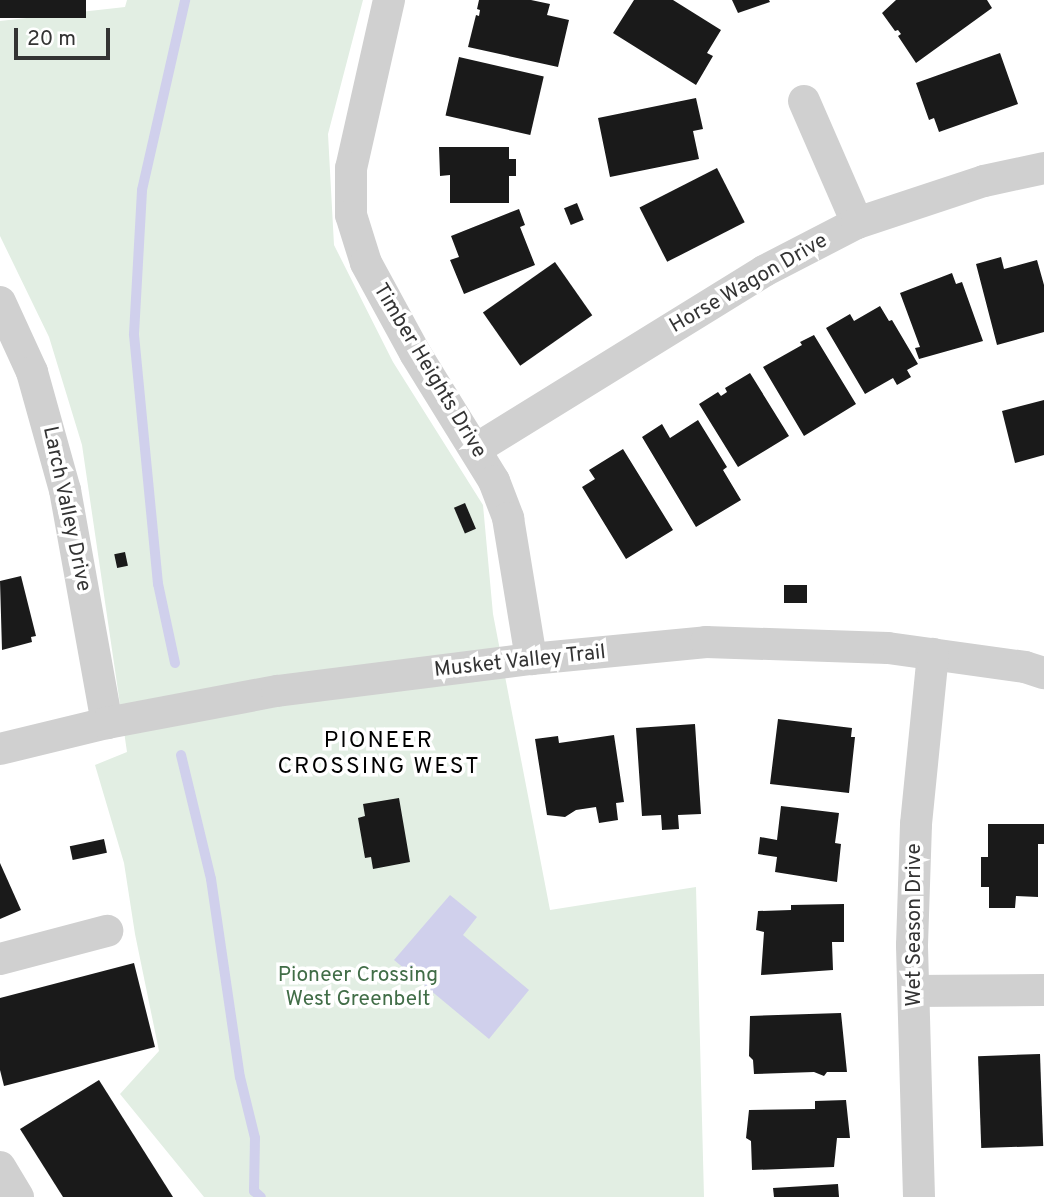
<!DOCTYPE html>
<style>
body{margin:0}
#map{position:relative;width:1044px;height:1197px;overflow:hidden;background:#fff;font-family:Overpass,sans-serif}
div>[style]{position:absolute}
.green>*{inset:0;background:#e2eee3}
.water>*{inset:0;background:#d0d0ec}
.stream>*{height:10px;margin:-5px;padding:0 5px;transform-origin:5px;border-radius:5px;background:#d0d0ec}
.building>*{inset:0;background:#1a1a1a;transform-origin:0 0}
.minor>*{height:32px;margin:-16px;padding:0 16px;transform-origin:16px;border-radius:16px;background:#d0d0d0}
span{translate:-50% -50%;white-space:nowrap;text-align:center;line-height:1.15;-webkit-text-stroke:7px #fff;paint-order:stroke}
.street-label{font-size:21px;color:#333}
.park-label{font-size:21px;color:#416d47}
.neighbourhood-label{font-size:23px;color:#000;letter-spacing:2px}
.scale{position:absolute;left:14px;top:28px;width:96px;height:32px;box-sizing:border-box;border:4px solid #333;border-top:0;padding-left:9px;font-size:21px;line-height:24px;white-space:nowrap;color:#333;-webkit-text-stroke:5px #fff;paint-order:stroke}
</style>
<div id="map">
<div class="green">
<div style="clip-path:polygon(127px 0,363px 0,328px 134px,334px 245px,393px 362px,483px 505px,493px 614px,550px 910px,696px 887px,704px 1197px,204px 1197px,120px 1094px,159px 1051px,135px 934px,124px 863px,95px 765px,127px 752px,82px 445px,49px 337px,0 236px,0 21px,125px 7px)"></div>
</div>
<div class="water">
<div style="clip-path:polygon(450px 895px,477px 917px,463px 935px,529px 990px,489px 1039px,394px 960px)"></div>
</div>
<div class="stream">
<div style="left:175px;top:663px;width:81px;rotate:-102.1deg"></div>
<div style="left:158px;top:584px;width:251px;rotate:-95.5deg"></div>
<div style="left:134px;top:334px;width:144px;rotate:-86.8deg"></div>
<div style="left:142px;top:190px;width:195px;rotate:-77.2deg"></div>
<div style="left:181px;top:755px;width:128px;rotate:76.4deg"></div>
<div style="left:211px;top:879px;width:200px;rotate:81.7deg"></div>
<div style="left:240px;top:1077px;width:63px;rotate:76.2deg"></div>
<div style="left:255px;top:1138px;width:53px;rotate:91.1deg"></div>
<div style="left:254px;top:1191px;width:9px;rotate:41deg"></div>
</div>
<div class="building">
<div style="left:0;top:0;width:86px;height:18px"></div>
<div style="clip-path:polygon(479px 0,531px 0,550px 4px,547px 15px,569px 20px,558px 67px,468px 47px,476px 15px,479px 16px,480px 10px,477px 9px)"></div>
<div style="clip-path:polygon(634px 0,673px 0,721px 30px,707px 53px,713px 56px,696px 85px,613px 33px)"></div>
<div style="clip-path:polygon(732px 0,769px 0,770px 2px,738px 13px)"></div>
<div style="clip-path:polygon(896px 0,987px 0,992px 8px,916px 63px,898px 36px,901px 34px,898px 30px,895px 31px,882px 13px)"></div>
<div style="clip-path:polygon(1000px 53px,1018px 104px,939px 132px,934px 118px,929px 120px,916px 83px)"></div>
<div style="left:459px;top:57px;width:87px;height:60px;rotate:13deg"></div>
<div style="clip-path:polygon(696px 98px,703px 129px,693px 131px,699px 159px,610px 177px,598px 118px)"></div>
<div style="clip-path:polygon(439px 147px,509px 147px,509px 159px,516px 159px,516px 176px,509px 176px,509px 203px,450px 203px,450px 175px,440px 176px)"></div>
<div style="left:717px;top:168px;width:61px;height:87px;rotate:63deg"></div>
<div style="left:577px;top:203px;width:18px;height:14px;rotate:68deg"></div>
<div style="clip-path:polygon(519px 209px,525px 225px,520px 227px,535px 265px,464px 294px,450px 260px,459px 257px,451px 236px)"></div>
<div style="clip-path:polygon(1001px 257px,1004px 269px,1037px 260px,1044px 285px,1044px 332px,997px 345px,976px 264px)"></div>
<div style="left:555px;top:262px;width:65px;height:88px;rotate:55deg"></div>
<div style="clip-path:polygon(952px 273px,956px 284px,962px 282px,983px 341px,919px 359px,915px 348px,920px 347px,900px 293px)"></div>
<div style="clip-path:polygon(880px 306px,889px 321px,892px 320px,918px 364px,907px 370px,911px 377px,897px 385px,893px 378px,865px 394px,826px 328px,850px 314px,854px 321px)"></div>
<div style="clip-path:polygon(814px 335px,856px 404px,804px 436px,763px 367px,802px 345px,800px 342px)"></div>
<div style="clip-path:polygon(750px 373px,789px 436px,738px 467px,699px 404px,718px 392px,721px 396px,727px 392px,725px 388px)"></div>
<div style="clip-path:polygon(1044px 400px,1044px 455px,1015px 463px,1002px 411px)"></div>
<div style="clip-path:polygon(698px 420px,727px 467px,723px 470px,741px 500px,696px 527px,642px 437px,662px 424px,670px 438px)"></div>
<div style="clip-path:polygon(623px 449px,673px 530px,626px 559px,582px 487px,595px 479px,589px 470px)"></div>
<div style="left:465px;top:503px;width:28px;height:12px;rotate:67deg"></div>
<div style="left:125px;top:552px;width:14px;height:11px;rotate:78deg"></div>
<div style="clip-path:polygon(21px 576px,36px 636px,31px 637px,32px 642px,2px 650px,0 581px)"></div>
<div style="left:784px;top:585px;width:23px;height:18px"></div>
<div style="clip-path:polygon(778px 719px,852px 728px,851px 737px,855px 737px,849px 793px,770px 784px)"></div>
<div style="clip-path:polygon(695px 724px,701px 814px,678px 815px,679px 829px,662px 830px,661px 815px,642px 816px,636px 728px)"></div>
<div style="clip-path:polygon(614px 735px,624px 802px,616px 803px,618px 820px,599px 823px,596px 807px,576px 810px,565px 817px,547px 815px,535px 739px,558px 736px,559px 743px)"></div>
<div style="clip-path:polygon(399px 798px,410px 862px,373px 869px,371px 857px,365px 858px,358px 818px,365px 816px,363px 804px)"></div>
<div style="clip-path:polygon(781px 806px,839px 813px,835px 843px,841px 844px,837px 882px,775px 872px,777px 857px,758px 854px,760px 837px,777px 840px)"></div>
<div style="clip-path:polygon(988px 824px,1044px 824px,1044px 844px,1038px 844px,1038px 897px,1016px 896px,1015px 908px,989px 908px,989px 887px,981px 887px,981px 857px,988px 857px)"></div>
<div style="left:104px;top:839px;width:14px;height:35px;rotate:78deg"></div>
<div style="clip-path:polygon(0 863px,21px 910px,0 919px)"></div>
<div style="clip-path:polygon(844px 904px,844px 942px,832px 942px,833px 970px,761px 975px,764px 932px,756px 930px,758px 911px,791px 910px,791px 905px)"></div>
<div style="clip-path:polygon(134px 963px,155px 1047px,4px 1086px,0 1070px,0 998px)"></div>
<div style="clip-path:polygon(841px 1013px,847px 1072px,827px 1072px,824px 1076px,814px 1072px,754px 1074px,753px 1060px,749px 1056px,750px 1016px)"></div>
<div style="left:1040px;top:1054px;width:92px;height:62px;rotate:88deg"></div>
<div style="clip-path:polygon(99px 1080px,173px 1197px,63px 1197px,20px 1129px)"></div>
<div style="clip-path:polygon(846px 1100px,850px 1138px,837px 1138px,834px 1167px,752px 1170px,751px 1141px,746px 1138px,749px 1110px,815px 1109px,815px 1101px)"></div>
<div style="clip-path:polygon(838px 1184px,839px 1197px,774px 1197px,773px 1188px)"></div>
</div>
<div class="minor">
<div style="left:389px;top:0;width:172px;rotate:102.7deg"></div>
<div style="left:351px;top:168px;width:47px;rotate:90deg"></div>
<div style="left:351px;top:215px;width:50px;rotate:72.6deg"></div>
<div style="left:366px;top:263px;width:102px;rotate:61.4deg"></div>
<div style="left:415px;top:353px;width:150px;rotate:58.3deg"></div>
<div style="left:494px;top:481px;width:40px;rotate:69deg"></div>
<div style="left:508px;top:518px;width:143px;rotate:80.7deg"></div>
<div style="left:804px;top:101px;width:133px;rotate:66.5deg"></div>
<div style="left:0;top:302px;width:77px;rotate:65.4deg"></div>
<div style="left:32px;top:372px;width:123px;rotate:74.4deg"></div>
<div style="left:65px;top:490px;width:237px;rotate:79.8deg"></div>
<div style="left:476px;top:449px;width:339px;rotate:-31.7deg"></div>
<div style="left:764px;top:271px;width:105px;rotate:-27.3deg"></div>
<div style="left:857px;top:223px;width:134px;rotate:-18.3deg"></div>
<div style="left:984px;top:181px;width:61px;rotate:-12.2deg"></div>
<div style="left:0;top:749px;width:110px;rotate:-13.7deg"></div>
<div style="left:107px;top:723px;width:173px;rotate:-10.7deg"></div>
<div style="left:277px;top:691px;width:256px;rotate:-7.2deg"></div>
<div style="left:531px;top:659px;width:176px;rotate:-5.5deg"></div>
<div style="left:706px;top:642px;width:182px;rotate:1.9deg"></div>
<div style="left:888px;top:648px;width:138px;rotate:7.9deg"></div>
<div style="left:1025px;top:667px;width:20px;rotate:18deg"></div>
<div style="left:0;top:959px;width:111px;rotate:-14.7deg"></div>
<div style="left:914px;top:991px;width:130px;rotate:-0.4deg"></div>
<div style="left:0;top:1167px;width:35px;rotate:59deg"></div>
<div style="left:919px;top:1197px;width:252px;rotate:-91.6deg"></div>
<div style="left:912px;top:945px;width:121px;rotate:-88.1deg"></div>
<div style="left:916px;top:824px;width:171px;rotate:-84.3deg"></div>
</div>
<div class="street-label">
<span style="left:749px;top:284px;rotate:-30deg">Horse Wagon Drive</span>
<span style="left:429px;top:371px;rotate:59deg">Timber Heights Drive</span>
<span style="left:66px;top:509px;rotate:78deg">Larch Valley Drive</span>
<span style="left:520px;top:662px;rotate:-6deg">Musket Valley Trail</span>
<span style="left:915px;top:925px;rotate:-90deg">Wet Season Drive</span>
</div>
<div class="park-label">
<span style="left:358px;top:988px">Pioneer Crossing<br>West Greenbelt</span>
</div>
<div class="neighbourhood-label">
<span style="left:379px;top:755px">PIONEER<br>CROSSING WEST</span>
</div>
<div class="scale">20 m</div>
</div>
